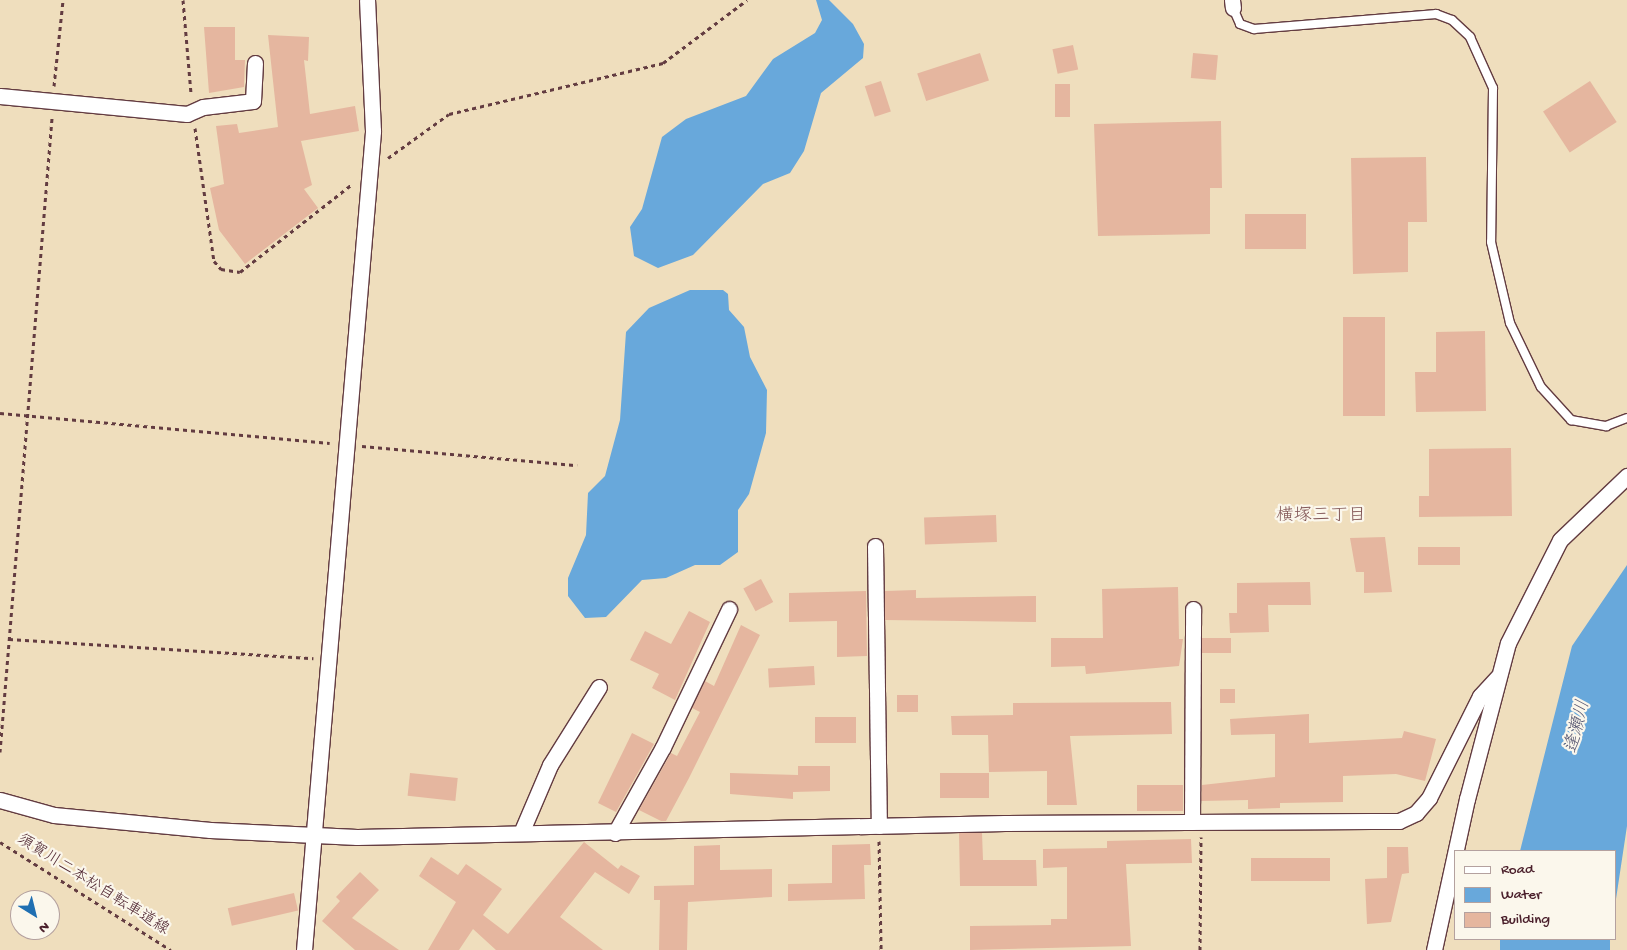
<!DOCTYPE html>
<meta charset="utf-8">
<style>
body{margin:0}
#map{position:relative;width:1627px;height:950px;overflow:hidden;background:#efdebd;font-family:"Gochi Hand","Klee One",sans-serif}
div>[style]{position:absolute}
.water>*{inset:0;background:#68a8db;transform-origin:0 0}
.building>*{inset:0;background:#e5b69f;transform-origin:0 0}
.path>*{height:3px;margin-top:-1.5px;transform-origin:0;background:repeating-linear-gradient(90deg,#633c41 0 4px,transparent 0 8px)}
.roads{filter:drop-shadow(1px 0 #633c41) drop-shadow(-1px 0 #633c41) drop-shadow(0 1px #633c41) drop-shadow(0 -1px #633c41)}
.lane>*{height:8px;margin:-4px;padding:0 4px;transform-origin:4px;border-radius:4px;background:#fff}
.street>*{height:15px;margin:-7.5px;padding:0 7.5px;transform-origin:7.5px;border-radius:7.5px;background:#fff}
span{translate:-50% -50%;white-space:nowrap;text-align:center;line-height:1.15;-webkit-text-stroke:4.5px #fbf7ec;paint-order:stroke}
.street-label{font-size:16px;color:#4a1f2b}
.neighbourhood-label{font-size:18px;color:#805454}
.water-label{font-size:18px;color:#565671;font-style:italic}
.legend{position:absolute;left:1454px;top:850px;width:162px;height:90px;box-sizing:border-box;background:#fbf7ec;border:1px solid #b4a19f;margin:0;padding:6px 9px;list-style:none;font-size:15px;color:#4a1f2b}
.legend li{display:flex;align-items:center;gap:10px;height:25px}
.legend b{width:25px;border:1px solid #b4a19f}
.north{position:absolute;left:10px;top:890px;width:50px;height:50px;box-sizing:border-box;background:#fbf7ec;border:1px solid #b4a19f;border-radius:50%;rotate:144deg;font-size:14px;font-weight:700;line-height:20px;text-align:center;color:#4a1f2b}
.north::after{content:'';display:block;margin:auto;width:18px;height:22px;background:#1f6fb2;clip-path:polygon(50% 0,100% 100%,50% 72%,0 100%)}
</style>
<div id="map">
<div class="water">
<div style="clip-path:polygon(816px 0,829px 0,853px 24px,864px 44px,863px 58px,821px 93px,804px 151px,790px 173px,763px 184px,693px 255px,658px 268px,634px 256px,630px 227px,642px 209px,662px 137px,686px 119px,746px 96px,773px 59px,815px 33px,822px 20px)"></div>
<div style="clip-path:polygon(690px 290px,723px 290px,728px 294px,729px 310px,744px 327px,750px 357px,767px 390px,766px 433px,749px 494px,738px 510px,738px 552px,720px 565px,695px 565px,666px 578px,642px 580px,606px 617px,585px 618px,568px 596px,568px 578px,586px 535px,588px 493px,605px 476px,620px 420px,626px 332px,649px 308px)"></div>
<div style="clip-path:polygon(1627px 565px,1627px 826px,1616px 899px,1616px 851px,1520px 851px,1572px 646px)"></div>
<div style="left:1500px;top:939px;width:110px;height:11px"></div>
</div>
<div class="building">
<div style="clip-path:polygon(204px 27px,235px 27px,235px 60px,245px 60px,244px 87px,209px 93px)"></div>
<div style="clip-path:polygon(268px 35px,309px 37px,308px 61px,304px 60px,310px 114px,355px 106px,359px 131px,301px 141px,312px 185px,304px 189px,318px 208px,245px 264px,219px 230px,210px 188px,224px 184px,216px 126px,237px 124px,239px 133px,278px 127px)"></div>
<div style="left:1073px;top:45px;width:25px;height:21px;rotate:78deg"></div>
<div style="left:980px;top:53px;width:29px;height:66px;rotate:72deg"></div>
<div style="left:1193px;top:53px;width:25px;height:25px;rotate:5deg"></div>
<div style="left:881px;top:81px;width:32px;height:17px;rotate:72deg"></div>
<div style="left:1590px;top:81px;width:49px;height:56px;rotate:57deg"></div>
<div style="left:1055px;top:84px;width:15px;height:33px"></div>
<div style="clip-path:polygon(1221px 121px,1222px 188px,1210px 188px,1210px 234px,1098px 236px,1094px 124px)"></div>
<div style="clip-path:polygon(1426px 157px,1427px 222px,1408px 222px,1408px 272px,1353px 274px,1351px 158px)"></div>
<div style="left:1306px;top:214px;width:35px;height:61px;rotate:90deg"></div>
<div style="left:1343px;top:317px;width:42px;height:99px"></div>
<div style="clip-path:polygon(1485px 331px,1486px 411px,1416px 412px,1415px 372px,1436px 372px,1436px 332px)"></div>
<div style="clip-path:polygon(1511px 448px,1512px 516px,1419px 517px,1419px 496px,1429px 496px,1429px 449px)"></div>
<div style="left:996px;top:515px;width:27px;height:72px;rotate:88deg"></div>
<div style="clip-path:polygon(1385px 537px,1392px 592px,1364px 593px,1364px 572px,1356px 572px,1350px 538px)"></div>
<div style="left:1418px;top:547px;width:42px;height:18px"></div>
<div style="left:761px;top:579px;width:26px;height:20px;rotate:62deg"></div>
<div style="clip-path:polygon(1310px 582px,1311px 605px,1268px 605px,1269px 632px,1230px 633px,1229px 613px,1237px 613px,1237px 583px)"></div>
<div style="clip-path:polygon(1178px 587px,1179px 639px,1183px 639px,1179px 666px,1086px 674px,1085px 666px,1051px 667px,1051px 638px,1103px 638px,1102px 589px)"></div>
<div style="clip-path:polygon(916px 590px,916px 598px,1036px 596px,1036px 622px,885px 620px,885px 591px)"></div>
<div style="clip-path:polygon(866px 591px,867px 656px,837px 657px,837px 621px,789px 622px,789px 593px)"></div>
<div style="clip-path:polygon(689px 611px,710px 622px,675px 700px,652px 688px,659px 674px,630px 660px,645px 631px,671px 644px)"></div>
<div style="clip-path:polygon(741px 625px,760px 635px,689px 778px,666px 821px,661px 821px,639px 810px,671px 753px,677px 756px,700px 712px,692px 708px,705px 681px,714px 686px)"></div>
<div style="left:1231px;top:638px;width:15px;height:29px;rotate:90deg"></div>
<div style="left:814px;top:666px;width:19px;height:46px;rotate:87deg"></div>
<div style="left:1220px;top:689px;width:15px;height:14px"></div>
<div style="left:897px;top:695px;width:21px;height:17px"></div>
<div style="clip-path:polygon(1171px 702px,1172px 734px,1070px 736px,1077px 805px,1047px 805px,1047px 771px,989px 772px,988px 735px,952px 735px,951px 716px,1013px 715px,1013px 703px)"></div>
<div style="clip-path:polygon(1309px 714px,1309px 743px,1402px 738px,1404px 731px,1436px 739px,1425px 781px,1396px 774px,1343px 776px,1343px 802px,1280px 803px,1280px 808px,1248px 809px,1248px 800px,1201px 801px,1202px 785px,1275px 777px,1275px 734px,1231px 735px,1230px 719px)"></div>
<div style="left:815px;top:717px;width:41px;height:26px"></div>
<div style="clip-path:polygon(632px 733px,654px 744px,616px 812px,598px 803px)"></div>
<div style="clip-path:polygon(798px 766px,830px 766px,830px 791px,793px 792px,793px 799px,730px 794px,730px 773px,798px 775px)"></div>
<div style="left:410px;top:773px;width:48px;height:23px;rotate:6deg"></div>
<div style="left:989px;top:773px;width:25px;height:49px;rotate:90deg"></div>
<div style="left:1183px;top:785px;width:26px;height:46px;rotate:90deg"></div>
<div style="clip-path:polygon(959px 833px,982px 833px,983px 860px,1036px 860px,1037px 886px,960px 886px)"></div>
<div style="clip-path:polygon(1191px 839px,1192px 863px,1126px 864px,1131px 946px,970px 950px,970px 926px,1051px 925px,1051px 919px,1067px 919px,1067px 867px,1043px 868px,1043px 849px,1107px 848px,1107px 841px)"></div>
<div style="clip-path:polygon(584px 842px,618px 869px,621px 865px,640px 876px,629px 894px,595px 872px,560px 917px,603px 950px,496px 950px,473px 929px,459px 950px,428px 950px,456px 902px,419px 876px,431px 857px,458px 875px,466px 864px,502px 889px,483px 915px,508px 934px)"></div>
<div style="clip-path:polygon(870px 844px,871px 865px,864px 865px,865px 899px,788px 901px,788px 884px,832px 883px,832px 845px)"></div>
<div style="clip-path:polygon(720px 845px,720px 870px,772px 869px,772px 897px,688px 902px,687px 950px,659px 950px,660px 900px,654px 900px,654px 886px,694px 885px,694px 846px)"></div>
<div style="clip-path:polygon(1387px 847px,1408px 847px,1409px 873px,1402px 874px,1391px 922px,1367px 924px,1365px 879px,1387px 878px)"></div>
<div style="left:1330px;top:858px;width:23px;height:79px;rotate:90deg"></div>
<div style="clip-path:polygon(360px 872px,379px 890px,352px 918px,399px 950px,355px 950px,322px 921px,340px 901px,336px 897px)"></div>
<div style="left:294px;top:893px;width:18px;height:68px;rotate:77deg"></div>
</div>
<div class="path">
<div style="left:183px;top:0;width:94px;rotate:85.1deg"></div>
<div style="left:54px;top:86px;width:86px;rotate:-84deg"></div>
<div style="left:195px;top:128px;width:134px;rotate:81.9deg"></div>
<div style="left:214px;top:261px;width:11px;rotate:49deg"></div>
<div style="left:221px;top:269px;width:19px;rotate:9deg"></div>
<div style="left:240px;top:272px;width:141px;rotate:-38.1deg"></div>
<div style="left:388px;top:158px;width:75px;rotate:-35.8deg"></div>
<div style="left:449px;top:114px;width:220px;rotate:-13.4deg"></div>
<div style="left:663px;top:63px;width:105px;rotate:-36.9deg"></div>
<div style="left:0;top:413px;width:331px;rotate:5.2deg"></div>
<div style="left:362px;top:446px;width:216px;rotate:5.1deg"></div>
<div style="left:9px;top:639px;width:305px;rotate:3.6deg"></div>
<div style="left:0;top:752px;width:636px;rotate:-85.31deg"></div>
<div style="left:879px;top:841px;width:109px;rotate:88.9deg"></div>
<div style="left:0;top:842px;width:202px;rotate:32.3deg"></div>
<div style="left:1200px;top:950px;width:113px;rotate:-89.5deg"></div>
</div>
<div class="roads">
<div class="lane">
<div style="left:1233px;top:8px;width:17px;rotate:66deg"></div>
<div style="left:1240px;top:24px;width:15px;rotate:20deg"></div>
<div style="left:1254px;top:29px;width:183px;rotate:-4.7deg"></div>
<div style="left:1436px;top:14px;width:17px;rotate:21deg"></div>
<div style="left:1452px;top:20px;width:25px;rotate:43deg"></div>
<div style="left:1470px;top:37px;width:56px;rotate:65.7deg"></div>
<div style="left:1493px;top:88px;width:154px;rotate:90.7deg"></div>
<div style="left:1491px;top:242px;width:83px;rotate:76.8deg"></div>
<div style="left:1510px;top:323px;width:71px;rotate:64.2deg"></div>
<div style="left:1541px;top:387px;width:45px;rotate:47.7deg"></div>
<div style="left:1571px;top:420px;width:36px;rotate:10deg"></div>
<div style="left:1606px;top:426px;width:22px;rotate:-21deg"></div>
</div>
<div class="street">
<div style="left:1232px;top:0;width:8px;rotate:83deg"></div>
<div style="left:0;top:96px;width:188px;rotate:5.5deg"></div>
<div style="left:187px;top:114px;width:17px;rotate:-24deg"></div>
<div style="left:203px;top:107px;width:50px;rotate:-6.8deg"></div>
<div style="left:253px;top:101px;width:38px;rotate:-87deg"></div>
<div style="left:875px;top:546px;width:280px;rotate:89.2deg"></div>
<div style="left:0;top:800px;width:56px;rotate:15.5deg"></div>
<div style="left:54px;top:815px;width:157px;rotate:5.5deg"></div>
<div style="left:210px;top:830px;width:147px;rotate:2.7deg"></div>
<div style="left:357px;top:837px;width:648px;rotate:-1.24deg"></div>
<div style="left:1005px;top:823px;width:394px;rotate:-0.3deg"></div>
<div style="left:1399px;top:821px;width:19px;rotate:-25deg"></div>
<div style="left:1416px;top:813px;width:20px;rotate:-49deg"></div>
<div style="left:1429px;top:798px;width:114px;rotate:-63.4deg"></div>
<div style="left:1480px;top:696px;width:26px;rotate:-47deg"></div>
<div style="left:1192px;top:822px;width:213px;rotate:-89.7deg"></div>
<div style="left:521px;top:833px;width:74px;rotate:-66.9deg"></div>
<div style="left:550px;top:765px;width:92px;rotate:-57.9deg"></div>
<div style="left:615px;top:833px;width:98px;rotate:-60.8deg"></div>
<div style="left:663px;top:747px;width:153px;rotate:-64.4deg"></div>
<div style="left:304px;top:950px;width:822px;rotate:-85.18deg"></div>
<div style="left:373px;top:131px;width:131px;rotate:-92.6deg"></div>
<div style="left:1434px;top:950px;width:155px;rotate:-77.7deg"></div>
<div style="left:1467px;top:799px;width:161px;rotate:-75.3deg"></div>
<div style="left:1508px;top:643px;width:115px;rotate:-63.2deg"></div>
<div style="left:1560px;top:540px;width:93px;rotate:-43.7deg"></div>
</div>
</div>
<div class="street-label">
<span style="left:92px;top:886px;rotate:32deg">須賀川二本松自転車道線</span>
</div>
<div class="neighbourhood-label">
<span style="left:1321px;top:517px">横塚三丁目</span>
</div>
<div class="water-label">
<span style="left:1579px;top:727px;rotate:-76deg">逢瀬川</span>
</div>
<ul class="legend">
<li><b style="height:6px;background:#fff"></b>Road</li>
<li><b style="height:14px;background:#68a8db"></b>Water</li>
<li><b style="height:14px;background:#e5b69f"></b>Building</li>
</ul>
<div class="north">N</div>
</div>
